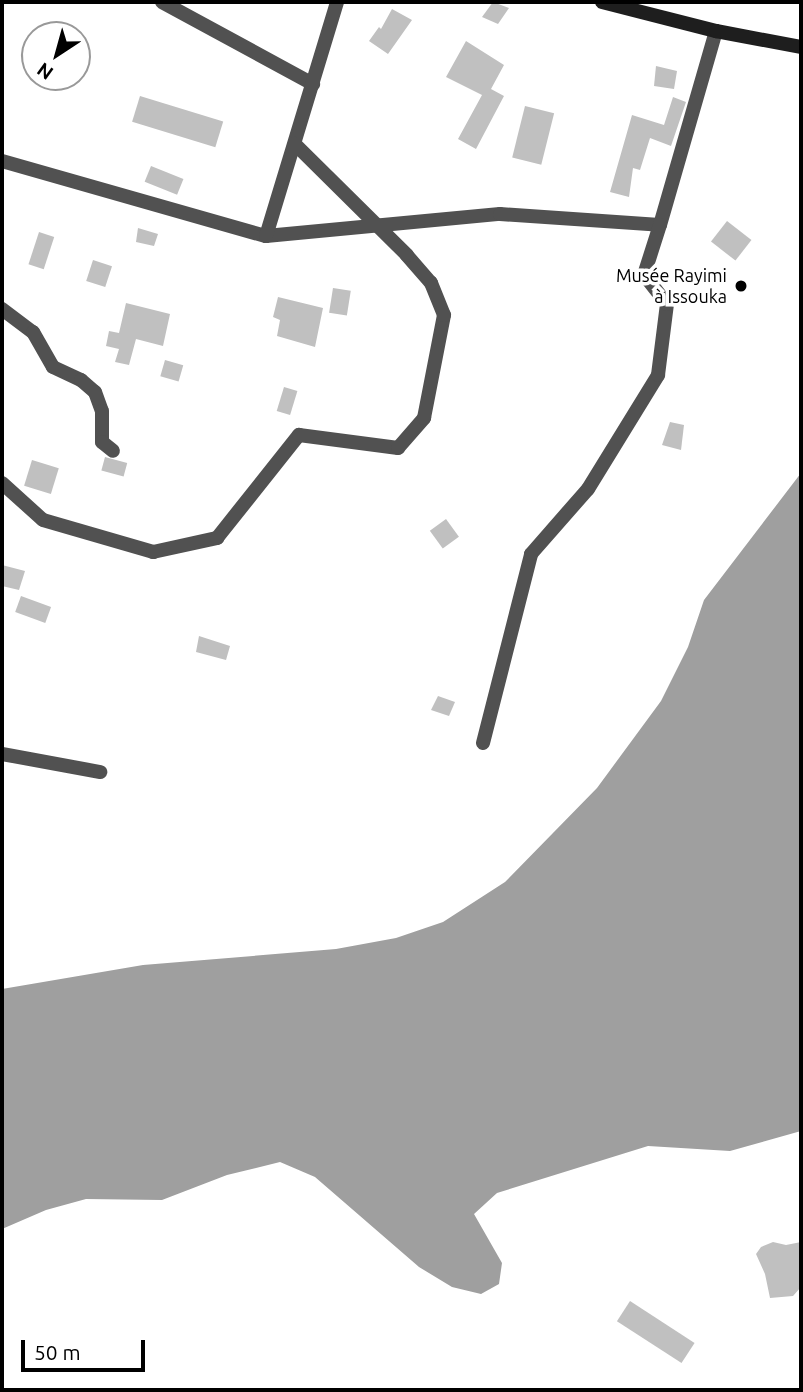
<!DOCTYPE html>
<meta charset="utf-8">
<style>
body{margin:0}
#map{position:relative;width:803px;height:1392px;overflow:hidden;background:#fff;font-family:Ubuntu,sans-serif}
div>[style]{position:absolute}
.water>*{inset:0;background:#9f9f9f}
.building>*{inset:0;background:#c0c0c0;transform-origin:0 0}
.street>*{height:14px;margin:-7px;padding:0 7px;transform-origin:7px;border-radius:7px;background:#515151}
.secondary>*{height:14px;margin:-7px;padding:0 7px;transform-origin:7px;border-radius:7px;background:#1e1e1e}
.dots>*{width:19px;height:19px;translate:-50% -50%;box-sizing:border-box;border:4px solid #fff;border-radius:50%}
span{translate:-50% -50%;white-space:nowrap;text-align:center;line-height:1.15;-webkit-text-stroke:7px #fff;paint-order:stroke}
.poi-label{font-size:18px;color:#000}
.right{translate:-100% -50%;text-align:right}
.frame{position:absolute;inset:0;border:4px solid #000;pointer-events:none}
.north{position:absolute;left:21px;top:21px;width:70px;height:70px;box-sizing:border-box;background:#fff;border:2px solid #999;border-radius:50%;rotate:216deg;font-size:19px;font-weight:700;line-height:28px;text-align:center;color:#000}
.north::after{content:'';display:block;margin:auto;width:24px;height:32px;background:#000;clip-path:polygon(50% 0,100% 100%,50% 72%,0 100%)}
.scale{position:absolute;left:21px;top:1340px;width:124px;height:32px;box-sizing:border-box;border:4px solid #000;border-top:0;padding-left:9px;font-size:21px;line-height:24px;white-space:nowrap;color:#000;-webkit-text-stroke:5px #fff;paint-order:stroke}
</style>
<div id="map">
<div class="water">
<div style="clip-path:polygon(801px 473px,801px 1131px,730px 1151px,648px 1146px,497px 1193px,474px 1214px,502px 1263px,499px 1284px,481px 1294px,452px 1287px,419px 1267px,315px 1177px,280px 1162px,227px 1175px,162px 1200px,86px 1199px,46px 1210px,2px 1229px,2px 989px,143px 965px,336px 949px,396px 938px,443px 922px,505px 882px,597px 788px,661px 701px,688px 647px,704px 600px)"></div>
</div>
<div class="building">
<div style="clip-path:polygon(493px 2px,509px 8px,498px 24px,482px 17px)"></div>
<div style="clip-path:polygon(392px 9px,412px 20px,388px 54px,369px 41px,379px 27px,381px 29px)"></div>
<div style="clip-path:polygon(466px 41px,504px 65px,491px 89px,504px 96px,476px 149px,458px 139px,482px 95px,446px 77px)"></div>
<div style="clip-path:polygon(656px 66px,677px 71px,674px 89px,654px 86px)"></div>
<div style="left:140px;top:96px;width:87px;height:27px;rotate:17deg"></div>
<div style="clip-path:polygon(673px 97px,686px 102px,671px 146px,650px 138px,640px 170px,633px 168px,629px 197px,610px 192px,632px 115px,664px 125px)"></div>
<div style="left:525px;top:106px;width:30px;height:53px;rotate:14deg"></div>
<div style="left:151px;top:166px;width:35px;height:17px;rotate:22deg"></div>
<div style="left:727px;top:221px;width:31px;height:26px;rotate:38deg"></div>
<div style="clip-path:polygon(138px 228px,158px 234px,154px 246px,136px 242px)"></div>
<div style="left:39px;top:232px;width:16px;height:34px;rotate:18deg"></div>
<div style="left:93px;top:260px;width:20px;height:22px;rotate:18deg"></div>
<div style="left:333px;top:288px;width:18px;height:25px;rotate:9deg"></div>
<div style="clip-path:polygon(278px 297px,323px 308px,315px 347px,277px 336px,280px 320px,273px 317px)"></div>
<div style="clip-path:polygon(126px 303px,170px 314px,163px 346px,136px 339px,129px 365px,115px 362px,119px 349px,106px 346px,109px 331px,119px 333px)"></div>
<div style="left:165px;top:360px;width:19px;height:17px;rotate:16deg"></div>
<div style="left:284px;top:387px;width:14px;height:25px;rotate:17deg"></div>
<div style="clip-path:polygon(670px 422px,684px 425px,681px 450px,662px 445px)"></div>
<div style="left:105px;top:457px;width:23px;height:14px;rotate:15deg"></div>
<div style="left:32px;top:460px;width:28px;height:27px;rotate:17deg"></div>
<div style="left:446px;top:519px;width:22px;height:20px;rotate:54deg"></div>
<div style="clip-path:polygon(2px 565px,25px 571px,19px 590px,2px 586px)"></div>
<div style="left:21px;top:596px;width:32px;height:17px;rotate:20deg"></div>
<div style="clip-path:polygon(199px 636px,230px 646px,226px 660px,196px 652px)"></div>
<div style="clip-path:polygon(438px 696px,455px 702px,449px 716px,431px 710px)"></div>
<div style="clip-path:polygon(773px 1242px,786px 1245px,801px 1242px,801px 1287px,793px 1296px,770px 1298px,765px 1274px,756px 1254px,761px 1247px)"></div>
<div style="left:630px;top:1301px;width:77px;height:24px;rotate:33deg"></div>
</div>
<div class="street">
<div style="left:162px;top:2px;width:172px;rotate:28.5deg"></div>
<div style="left:2px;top:161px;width:274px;rotate:15.9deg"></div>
<div style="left:266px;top:236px;width:235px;rotate:-5.4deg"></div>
<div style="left:500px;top:214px;width:160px;rotate:3.9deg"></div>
<div style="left:660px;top:225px;width:202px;rotate:-73.9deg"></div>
<div style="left:266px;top:236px;width:245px;rotate:-73.1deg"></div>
<div style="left:2px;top:309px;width:39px;rotate:37deg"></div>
<div style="left:33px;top:332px;width:40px;rotate:60.3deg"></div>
<div style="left:53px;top:367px;width:31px;rotate:25deg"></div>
<div style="left:81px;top:380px;width:18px;rotate:41deg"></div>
<div style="left:95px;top:392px;width:20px;rotate:70deg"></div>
<div style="left:102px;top:411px;width:31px;rotate:90deg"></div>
<div style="left:102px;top:442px;width:14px;rotate:39deg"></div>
<div style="left:2px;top:483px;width:55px;rotate:42.1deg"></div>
<div style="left:43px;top:520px;width:115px;rotate:16.2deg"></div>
<div style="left:153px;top:552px;width:66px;rotate:-12.3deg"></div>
<div style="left:217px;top:538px;width:132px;rotate:-51.5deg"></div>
<div style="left:299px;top:435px;width:100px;rotate:7.5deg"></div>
<div style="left:398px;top:448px;width:40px;rotate:-49deg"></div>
<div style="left:424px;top:418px;width:105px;rotate:-79deg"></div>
<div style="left:444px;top:315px;width:35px;rotate:-112deg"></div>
<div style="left:431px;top:283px;width:37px;rotate:-131deg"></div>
<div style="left:407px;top:255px;width:158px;rotate:-135.3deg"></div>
<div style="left:483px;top:743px;width:195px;rotate:-75.7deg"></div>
<div style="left:531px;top:554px;width:86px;rotate:-48.8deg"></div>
<div style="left:588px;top:489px;width:134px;rotate:-58.4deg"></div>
<div style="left:658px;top:375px;width:72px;rotate:-82.8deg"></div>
<div style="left:667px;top:304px;width:37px;rotate:-128deg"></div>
<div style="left:644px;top:275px;width:52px;rotate:-72.3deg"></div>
<div style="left:2px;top:754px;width:100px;rotate:10.4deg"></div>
</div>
<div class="secondary">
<div style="left:602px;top:2px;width:118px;rotate:14.3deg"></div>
<div style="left:716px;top:31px;width:86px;rotate:10.7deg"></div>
</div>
<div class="dots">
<div style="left:741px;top:286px;background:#000"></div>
</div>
<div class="poi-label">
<span class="right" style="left:727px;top:286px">Musée Rayimi<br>à Issouka</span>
</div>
<div class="frame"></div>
<div class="north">N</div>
<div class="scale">50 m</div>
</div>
